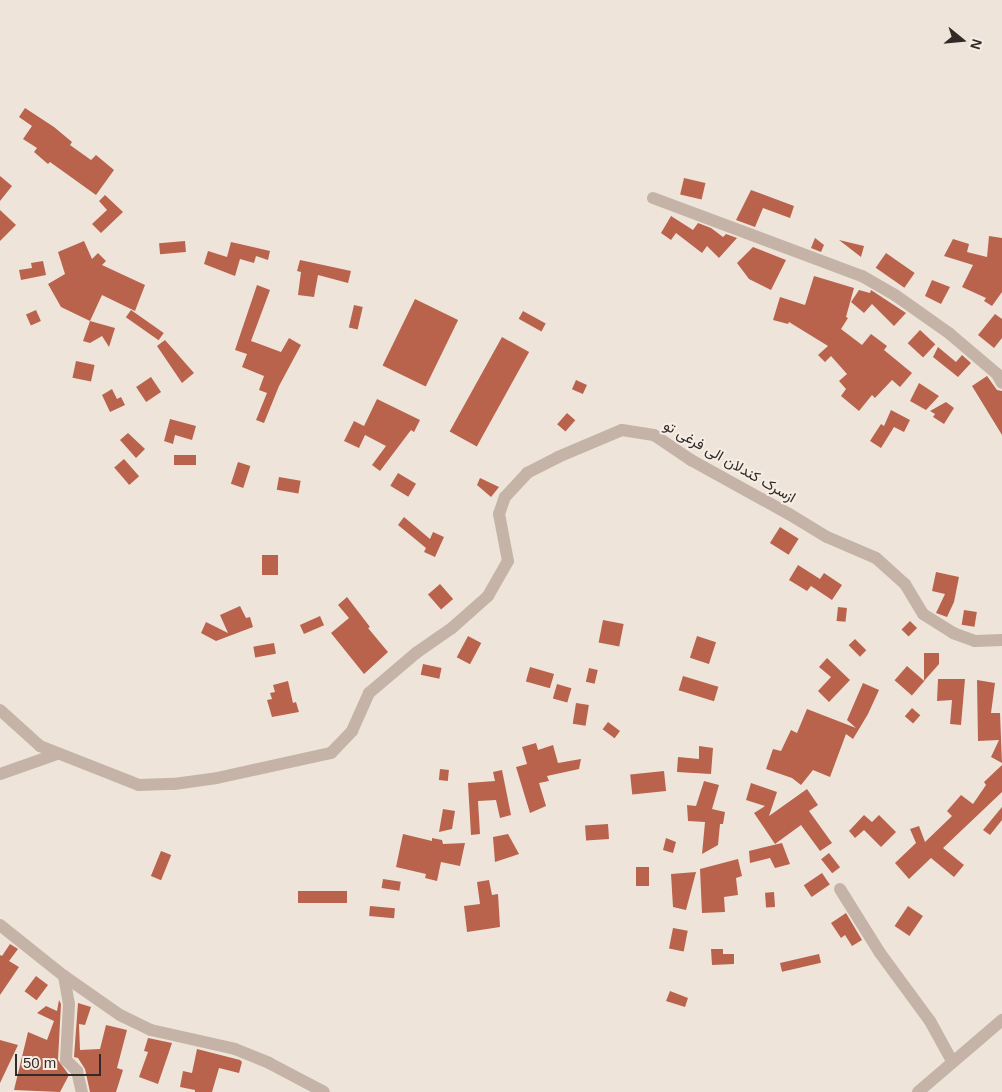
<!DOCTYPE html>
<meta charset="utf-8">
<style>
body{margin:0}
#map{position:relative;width:1002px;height:1092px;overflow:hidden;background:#eee4d9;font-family:Helvetica,Vazirmatn,sans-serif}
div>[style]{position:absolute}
.building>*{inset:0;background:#b9634d;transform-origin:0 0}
.minor>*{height:12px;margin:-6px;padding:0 6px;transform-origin:6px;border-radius:6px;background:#c5b3a7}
.tertiary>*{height:12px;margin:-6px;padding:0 6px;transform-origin:6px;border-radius:6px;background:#c5b3a7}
span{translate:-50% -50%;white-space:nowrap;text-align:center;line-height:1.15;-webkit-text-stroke:4px #f6eee5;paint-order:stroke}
.street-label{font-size:15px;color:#322a27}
.north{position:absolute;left:937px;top:15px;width:50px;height:50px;-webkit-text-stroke:4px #f6eee5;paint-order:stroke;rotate:107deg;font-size:14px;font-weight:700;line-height:20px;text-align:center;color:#322a27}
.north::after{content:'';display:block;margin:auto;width:18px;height:22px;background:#322a27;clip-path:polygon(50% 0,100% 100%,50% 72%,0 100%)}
.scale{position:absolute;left:15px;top:1054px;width:86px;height:22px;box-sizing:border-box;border:2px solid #322a27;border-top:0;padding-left:6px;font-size:15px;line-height:18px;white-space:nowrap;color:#322a27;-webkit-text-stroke:4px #f6eee5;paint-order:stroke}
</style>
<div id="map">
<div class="building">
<div style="clip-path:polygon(25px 108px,54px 127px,72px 142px,70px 145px,91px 160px,96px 155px,114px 170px,96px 195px,50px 162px,48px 164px,34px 152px,37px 148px,23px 139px,32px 126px,19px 117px)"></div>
<div style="clip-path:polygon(0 176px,12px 186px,0 201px)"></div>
<div style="left:684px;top:178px;width:22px;height:17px;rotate:13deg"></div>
<div style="clip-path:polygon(751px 190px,794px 206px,790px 218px,763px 208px,755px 227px,736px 220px)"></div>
<div style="clip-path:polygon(105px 195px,123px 212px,101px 233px,92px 224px,107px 210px,99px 201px)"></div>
<div style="clip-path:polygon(0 210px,16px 225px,0 241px)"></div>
<div style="clip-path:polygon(671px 216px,693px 230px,698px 223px,711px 228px,723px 237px,726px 234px,737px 238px,719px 258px,707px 246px,702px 253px,676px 233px,671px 240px,661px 233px)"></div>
<div style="clip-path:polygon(989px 236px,1002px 238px,1002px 292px,992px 306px,984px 301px,986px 298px,962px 287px,973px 265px,944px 256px,953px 239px,969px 244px,967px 252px,987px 257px)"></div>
<div style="clip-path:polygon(815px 238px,824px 245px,821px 252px,811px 248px)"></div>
<div style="clip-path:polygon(839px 240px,864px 246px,861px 257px)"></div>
<div style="clip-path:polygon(84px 241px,92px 259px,98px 253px,106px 261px,102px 265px,145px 285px,135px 311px,102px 295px,90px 321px,115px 328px,109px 347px,102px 336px,90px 343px,83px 341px,90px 321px,61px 307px,48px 284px,65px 274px,58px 252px)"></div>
<div style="left:185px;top:241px;width:11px;height:26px;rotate:85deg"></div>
<div style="clip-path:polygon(231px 242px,270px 251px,268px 260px,256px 256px,254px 263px,240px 259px,235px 276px,204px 264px,208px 251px,227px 257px)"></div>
<div style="clip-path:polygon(753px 247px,786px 260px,771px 290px,749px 279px,737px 263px)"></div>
<div style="left:886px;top:253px;width:35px;height:18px;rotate:35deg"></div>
<div style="clip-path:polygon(300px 260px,351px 271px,348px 283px,318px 275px,314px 297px,298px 295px,301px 272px,297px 271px)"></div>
<div style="clip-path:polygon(43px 261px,46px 275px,21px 280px,19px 270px,32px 268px,31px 263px)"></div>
<div style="clip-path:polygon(814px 276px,854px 288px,846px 317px,848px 318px,841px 329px,862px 345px,871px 334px,887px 346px,884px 350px,912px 373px,900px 387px,892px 380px,875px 398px,872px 395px,859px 411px,841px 396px,846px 389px,839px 381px,847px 374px,831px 356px,825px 362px,818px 355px,828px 346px,789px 322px,788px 324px,773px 320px,780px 297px,805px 305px)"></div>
<div style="clip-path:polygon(932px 280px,950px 287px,941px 304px,925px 296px)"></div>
<div style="clip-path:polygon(257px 285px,270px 290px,251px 341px,281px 352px,289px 338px,301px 345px,279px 386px,264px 423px,256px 420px,267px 393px,259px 390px,264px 376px,242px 367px,247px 354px,235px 350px)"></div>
<div style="clip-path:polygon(859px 290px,870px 293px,871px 290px,906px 313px,894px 326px,872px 304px,864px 313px,851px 302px)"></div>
<div style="left:415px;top:299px;width:48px;height:74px;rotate:26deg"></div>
<div style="left:354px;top:305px;width:9px;height:23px;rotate:13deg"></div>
<div style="left:36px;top:310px;width:12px;height:11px;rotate:66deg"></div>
<div style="left:131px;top:310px;width:40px;height:9px;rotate:35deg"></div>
<div style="left:523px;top:311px;width:26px;height:9px;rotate:29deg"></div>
<div style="clip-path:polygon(995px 314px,1002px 319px,1002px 338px,994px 348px,978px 335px)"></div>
<div style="left:920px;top:330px;width:21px;height:18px;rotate:43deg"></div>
<div style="left:502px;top:337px;width:31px;height:108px;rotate:29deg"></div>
<div style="clip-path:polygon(165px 340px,194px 373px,182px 383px,157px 346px)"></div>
<div style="clip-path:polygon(938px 347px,956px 362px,962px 355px,971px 363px,958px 377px,933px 357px)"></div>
<div style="left:76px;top:361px;width:19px;height:17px;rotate:12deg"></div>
<div style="clip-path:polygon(987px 376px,997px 390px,1002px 391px,1002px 435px,972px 386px)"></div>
<div style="left:151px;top:377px;width:18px;height:18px;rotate:56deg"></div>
<div style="left:576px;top:380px;width:12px;height:10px;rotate:24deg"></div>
<div style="clip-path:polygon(919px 383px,939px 396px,926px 410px,910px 401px)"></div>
<div style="clip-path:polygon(112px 389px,117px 399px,121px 397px,125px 405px,110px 412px,102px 395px)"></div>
<div style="clip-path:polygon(377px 399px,420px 420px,414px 432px,411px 430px,380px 471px,372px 465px,386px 446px,365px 435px,359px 448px,344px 441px,354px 421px,364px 426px)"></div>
<div style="clip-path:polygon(946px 402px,954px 408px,944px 424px,933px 417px,935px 414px,930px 411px)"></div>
<div style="clip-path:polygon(891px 410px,910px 420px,904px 432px,894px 427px,881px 448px,870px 441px,881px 424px,884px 426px)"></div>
<div style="left:567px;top:413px;width:11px;height:15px;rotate:41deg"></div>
<div style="clip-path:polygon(170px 419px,196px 426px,192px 440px,175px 435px,173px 444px,164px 441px)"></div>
<div style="clip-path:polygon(128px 433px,145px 449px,136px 458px,120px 440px)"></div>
<div style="left:196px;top:455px;width:10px;height:22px;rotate:90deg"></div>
<div style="left:124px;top:459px;width:23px;height:13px;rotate:49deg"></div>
<div style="left:238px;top:462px;width:13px;height:23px;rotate:18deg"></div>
<div style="left:398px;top:473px;width:21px;height:15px;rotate:31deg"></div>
<div style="left:279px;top:477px;width:22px;height:13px;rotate:10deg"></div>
<div style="clip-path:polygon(480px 478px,499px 487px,491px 497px,477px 485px)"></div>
<div style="clip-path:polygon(404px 517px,430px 539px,433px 532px,444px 537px,435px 557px,424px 552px,426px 548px,398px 525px)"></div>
<div style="left:780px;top:527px;width:22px;height:19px;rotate:32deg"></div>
<div style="left:262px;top:555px;width:16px;height:20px"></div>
<div style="clip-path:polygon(798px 565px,820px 579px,824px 573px,842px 585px,832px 600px,811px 586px,807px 591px,789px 580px)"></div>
<div style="clip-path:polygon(936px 572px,959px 577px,954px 602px,947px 617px,936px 613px,945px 594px,932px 591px)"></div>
<div style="left:440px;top:584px;width:20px;height:16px;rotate:49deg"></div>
<div style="clip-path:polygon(347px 597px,370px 627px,368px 628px,388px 652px,364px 674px,331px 633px,349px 618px,338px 605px)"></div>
<div style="clip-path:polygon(240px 606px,246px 618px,250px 617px,253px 627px,216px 641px,201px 633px,206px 622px,228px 633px,220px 615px)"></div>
<div style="left:838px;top:607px;width:9px;height:14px;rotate:6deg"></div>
<div style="left:964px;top:610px;width:13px;height:15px;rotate:9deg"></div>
<div style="left:320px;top:616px;width:10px;height:22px;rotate:66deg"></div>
<div style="left:603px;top:620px;width:21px;height:23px;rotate:11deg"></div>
<div style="left:910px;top:621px;width:10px;height:12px;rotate:45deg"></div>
<div style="left:468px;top:636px;width:15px;height:24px;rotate:28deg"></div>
<div style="left:697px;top:636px;width:20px;height:23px;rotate:18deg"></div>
<div style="left:855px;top:639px;width:16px;height:9px;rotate:45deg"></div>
<div style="left:274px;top:643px;width:11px;height:21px;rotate:80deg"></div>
<div style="clip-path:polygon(924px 653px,939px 653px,939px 664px,924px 681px)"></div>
<div style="clip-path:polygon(827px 658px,850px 680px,829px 702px,818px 691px,831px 677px,819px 667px)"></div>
<div style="left:423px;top:664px;width:19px;height:11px;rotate:12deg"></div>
<div style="left:907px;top:666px;width:23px;height:19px;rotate:41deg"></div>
<div style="left:530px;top:667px;width:25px;height:15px;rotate:16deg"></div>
<div style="left:589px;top:668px;width:9px;height:14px;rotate:13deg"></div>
<div style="left:683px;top:676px;width:37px;height:15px;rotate:17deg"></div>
<div style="clip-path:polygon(938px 679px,965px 679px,961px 725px,950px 724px,952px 700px,937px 701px)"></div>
<div style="clip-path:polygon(977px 680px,995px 683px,991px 713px,1000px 713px,1002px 763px,991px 757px,999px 740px,978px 741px)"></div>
<div style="clip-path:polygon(288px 681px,293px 703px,296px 702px,299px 712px,272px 717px,267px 700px,272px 699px,270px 693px,275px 692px,273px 685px)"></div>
<div style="clip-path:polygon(863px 683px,879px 690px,868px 714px,853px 739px,846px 734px,830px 777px,813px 770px,801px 785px,792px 778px,766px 769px,773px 749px,781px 751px,791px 730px,797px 733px,807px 709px,856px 728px,847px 720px)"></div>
<div style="left:557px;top:684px;width:15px;height:15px;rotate:16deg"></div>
<div style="left:576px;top:703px;width:13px;height:21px;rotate:9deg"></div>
<div style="left:912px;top:708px;width:11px;height:11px;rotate:41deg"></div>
<div style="left:608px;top:722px;width:15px;height:9px;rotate:37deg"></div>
<div style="clip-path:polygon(536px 743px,538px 750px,553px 745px,558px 763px,581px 759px,579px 769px,547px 776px,549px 781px,539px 783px,546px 806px,530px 813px,516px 767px,527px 764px,522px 747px)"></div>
<div style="clip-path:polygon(699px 746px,713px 748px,711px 774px,677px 772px,678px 757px,699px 759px)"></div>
<div style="clip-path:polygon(1002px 765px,1002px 792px,943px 848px,964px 865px,954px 877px,931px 858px,909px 879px,895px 863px,916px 843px,910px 829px,919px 826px,925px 842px,952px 816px,947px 811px,961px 795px,973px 804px,986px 785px,984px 782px)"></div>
<div style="left:440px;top:769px;width:9px;height:11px;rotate:6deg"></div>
<div style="clip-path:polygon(502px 770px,511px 815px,500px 818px,496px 800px,478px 801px,480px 834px,471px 835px,468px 783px,495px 781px,493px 772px)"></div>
<div style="left:664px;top:771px;width:20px;height:34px;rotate:84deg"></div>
<div style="clip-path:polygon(704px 781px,719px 785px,712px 809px,725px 812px,723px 824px,720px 824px,718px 845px,702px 854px,705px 822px,688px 821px,687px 805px,696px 806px)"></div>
<div style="clip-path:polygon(751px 783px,777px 792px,769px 816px,807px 789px,818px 805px,809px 811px,832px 843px,820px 851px,801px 825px,775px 844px,754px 813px,765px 806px,746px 800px)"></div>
<div style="clip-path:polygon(1002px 807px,1002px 820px,990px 835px,983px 830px)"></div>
<div style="clip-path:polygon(443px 809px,455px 811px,452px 829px,439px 832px)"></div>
<div style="clip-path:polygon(864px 815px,872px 822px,879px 815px,896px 832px,881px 847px,864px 830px,855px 838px,849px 831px)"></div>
<div style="left:608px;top:824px;width:15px;height:23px;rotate:86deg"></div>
<div style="clip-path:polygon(403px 834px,432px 841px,432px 838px,442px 840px,443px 844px,465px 843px,460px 866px,441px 862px,437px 881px,425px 878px,426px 874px,396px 867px)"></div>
<div style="clip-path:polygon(508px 834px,519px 854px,495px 862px,493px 837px)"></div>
<div style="clip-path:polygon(666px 838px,676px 842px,673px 853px,663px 850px)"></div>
<div style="clip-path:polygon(782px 843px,790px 864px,775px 868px,770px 858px,750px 863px,749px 851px)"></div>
<div style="left:161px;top:851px;width:11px;height:27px;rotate:22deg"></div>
<div style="left:829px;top:853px;width:18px;height:10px;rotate:52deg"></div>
<div style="clip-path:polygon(738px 859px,742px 876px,736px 878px,738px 895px,724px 897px,725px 912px,702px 913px,700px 869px)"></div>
<div style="left:636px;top:867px;width:13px;height:19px"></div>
<div style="clip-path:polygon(696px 872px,686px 910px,673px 907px,671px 874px)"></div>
<div style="left:822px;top:873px;width:14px;height:22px;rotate:56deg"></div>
<div style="left:383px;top:879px;width:18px;height:9px;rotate:9deg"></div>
<div style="clip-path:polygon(489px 880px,492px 895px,498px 894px,500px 927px,467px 932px,464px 906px,480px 904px,477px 882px)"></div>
<div style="left:347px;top:891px;width:12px;height:49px;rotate:90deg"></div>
<div style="left:774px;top:892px;width:15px;height:9px;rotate:86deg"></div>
<div style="left:370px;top:906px;width:25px;height:10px;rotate:5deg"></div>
<div style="left:908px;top:906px;width:18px;height:24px;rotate:34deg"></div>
<div style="clip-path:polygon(846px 913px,862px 940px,852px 946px,845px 935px,841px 938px,831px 923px)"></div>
<div style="left:673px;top:928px;width:15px;height:21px;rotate:11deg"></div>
<div style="clip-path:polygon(10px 944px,18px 949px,9px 961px,19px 967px,0 995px,0 955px,2px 956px)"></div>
<div style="clip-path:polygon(711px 949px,723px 949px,723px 954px,734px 954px,734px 964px,712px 965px)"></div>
<div style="left:819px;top:954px;width:9px;height:40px;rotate:77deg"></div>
<div style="left:36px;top:976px;width:15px;height:19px;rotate:37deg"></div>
<div style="clip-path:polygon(670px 991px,688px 998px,685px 1007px,666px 1001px)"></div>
<div style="clip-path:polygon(59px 1000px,61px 1004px,58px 1060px,69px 1075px,60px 1092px,14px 1090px,28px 1032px,47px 1040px,54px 1021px,37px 1013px,46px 1006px,57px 1011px)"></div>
<div style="clip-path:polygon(78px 1003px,91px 1007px,85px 1025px,79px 1024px,80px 1050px,100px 1049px,106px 1025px,127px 1030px,117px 1068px,123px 1070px,116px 1092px,90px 1092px,85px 1069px,78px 1058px,74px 1057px)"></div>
<div style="clip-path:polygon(148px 1038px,172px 1043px,158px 1084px,139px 1077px,148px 1052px,144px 1051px)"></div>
<div style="clip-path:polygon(0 1040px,18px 1045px,0 1083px)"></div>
<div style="clip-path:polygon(197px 1049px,240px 1060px,242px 1062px,239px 1073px,219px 1068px,212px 1092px,195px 1092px,195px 1090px,180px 1087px,183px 1071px,192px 1073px)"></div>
</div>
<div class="minor">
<div style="left:653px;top:198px;width:223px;rotate:20.5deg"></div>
<div style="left:862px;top:276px;width:38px;rotate:30deg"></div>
<div style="left:895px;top:295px;width:67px;rotate:35.3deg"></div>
<div style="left:950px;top:334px;width:62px;rotate:40.4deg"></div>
<div style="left:997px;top:374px;width:10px;rotate:61deg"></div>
<div style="left:0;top:774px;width:60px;rotate:-19.3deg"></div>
<div style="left:840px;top:889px;width:75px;rotate:58deg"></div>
<div style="left:880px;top:953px;width:84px;rotate:53.7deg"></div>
<div style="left:930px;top:1021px;width:46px;rotate:61.2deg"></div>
<div style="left:0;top:925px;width:82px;rotate:38.6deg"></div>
<div style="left:64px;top:976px;width:68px;rotate:34.9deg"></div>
<div style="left:120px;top:1015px;width:34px;rotate:26deg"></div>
<div style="left:151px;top:1030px;width:86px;rotate:12.7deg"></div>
<div style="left:235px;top:1049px;width:37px;rotate:22deg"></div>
<div style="left:269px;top:1063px;width:62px;rotate:27.8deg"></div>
<div style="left:64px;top:976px;width:28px;rotate:80deg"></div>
<div style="left:69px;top:1004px;width:56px;rotate:93.1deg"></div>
<div style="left:66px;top:1060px;width:16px;rotate:45deg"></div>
<div style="left:77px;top:1071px;width:22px;rotate:77deg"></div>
</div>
<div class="tertiary">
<div style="left:0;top:710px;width:54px;rotate:42deg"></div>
<div style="left:40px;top:746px;width:106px;rotate:21.5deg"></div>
<div style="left:139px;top:785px;width:35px;rotate:-2deg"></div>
<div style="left:174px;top:784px;width:43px;rotate:-7.9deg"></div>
<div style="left:217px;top:778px;width:117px;rotate:-12.4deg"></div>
<div style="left:331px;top:753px;width:30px;rotate:-46deg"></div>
<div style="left:352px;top:731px;width:42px;rotate:-65.9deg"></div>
<div style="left:369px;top:693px;width:62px;rotate:-40.4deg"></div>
<div style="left:416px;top:653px;width:44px;rotate:-34.8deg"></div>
<div style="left:452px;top:628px;width:48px;rotate:-41.6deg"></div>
<div style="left:488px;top:596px;width:40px;rotate:-60.3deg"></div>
<div style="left:508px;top:561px;width:48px;rotate:-100.8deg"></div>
<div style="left:499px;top:514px;width:18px;rotate:-71deg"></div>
<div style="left:505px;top:497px;width:33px;rotate:-47deg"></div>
<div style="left:527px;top:473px;width:35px;rotate:-27deg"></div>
<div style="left:558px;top:457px;width:69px;rotate:-22.9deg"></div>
<div style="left:622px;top:430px;width:32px;rotate:9deg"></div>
<div style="left:654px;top:435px;width:45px;rotate:34deg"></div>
<div style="left:691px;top:460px;width:112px;rotate:28.9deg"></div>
<div style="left:789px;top:514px;width:44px;rotate:31.2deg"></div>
<div style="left:827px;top:537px;width:53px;rotate:23.2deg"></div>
<div style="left:876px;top:558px;width:39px;rotate:42deg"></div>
<div style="left:905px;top:584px;width:35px;rotate:59deg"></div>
<div style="left:923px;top:614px;width:36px;rotate:32deg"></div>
<div style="left:953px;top:633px;width:23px;rotate:20deg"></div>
<div style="left:975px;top:641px;width:27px;rotate:-2deg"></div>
<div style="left:918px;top:1092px;width:111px;rotate:-40.6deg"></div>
</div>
<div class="street-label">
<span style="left:730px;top:461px;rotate:30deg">ازسرک کندلان الی فرغی تو</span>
</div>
<div class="north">N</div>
<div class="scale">50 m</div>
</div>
